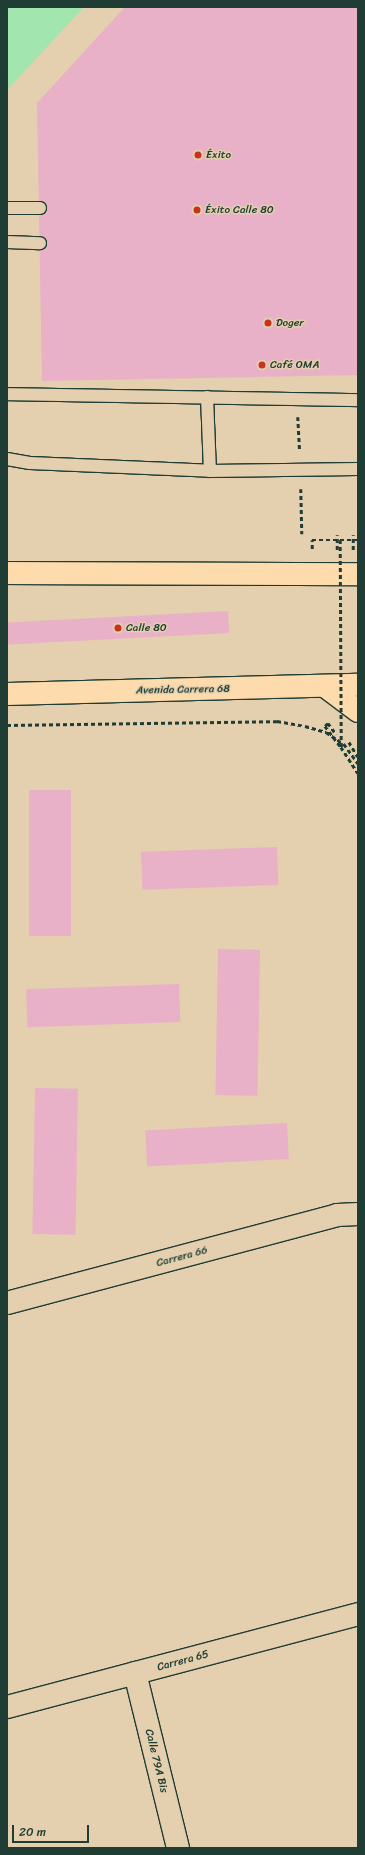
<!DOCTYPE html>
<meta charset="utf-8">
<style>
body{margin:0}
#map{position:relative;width:365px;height:1855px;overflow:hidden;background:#e4cfae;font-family:Sriracha,sans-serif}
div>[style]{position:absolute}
.green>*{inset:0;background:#a3e5af}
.building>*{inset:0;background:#e8b1c7;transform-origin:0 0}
.path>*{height:2.5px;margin-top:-1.25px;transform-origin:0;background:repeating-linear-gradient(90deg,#1f3d34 0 4px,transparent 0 7px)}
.roads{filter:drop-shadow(1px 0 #1f3d34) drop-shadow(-1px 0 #1f3d34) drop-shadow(0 1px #1f3d34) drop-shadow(0 -1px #1f3d34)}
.lane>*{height:12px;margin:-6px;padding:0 6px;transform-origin:6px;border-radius:6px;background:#e4cfae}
.street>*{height:22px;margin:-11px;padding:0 11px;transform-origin:11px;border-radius:11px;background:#e4cfae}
.primary>*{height:22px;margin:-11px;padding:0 11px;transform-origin:11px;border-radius:11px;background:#fedbac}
.highway>*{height:22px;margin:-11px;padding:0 11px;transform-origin:11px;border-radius:11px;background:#fedbac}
.path-bridge>*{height:2.5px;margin-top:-1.25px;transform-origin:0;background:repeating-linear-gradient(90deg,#1f3d34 0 4px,transparent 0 7px)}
.dots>*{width:11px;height:11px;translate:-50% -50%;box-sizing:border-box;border:2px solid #e4cfae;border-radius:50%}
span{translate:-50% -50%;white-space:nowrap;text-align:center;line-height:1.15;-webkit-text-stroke:3px #e4cfae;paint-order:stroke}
.poi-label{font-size:11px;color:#1f3d34}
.left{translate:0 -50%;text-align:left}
.street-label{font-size:11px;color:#1f3d34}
.frame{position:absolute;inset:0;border:8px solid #1f3d34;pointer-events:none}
.scale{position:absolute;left:12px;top:1825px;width:77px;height:18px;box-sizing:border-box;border:2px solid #1f3d34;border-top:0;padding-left:5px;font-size:12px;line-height:14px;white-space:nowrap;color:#1f3d34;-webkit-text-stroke:3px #e4cfae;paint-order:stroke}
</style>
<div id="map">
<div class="green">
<div style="clip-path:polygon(7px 7px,84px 7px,7px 90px)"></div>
</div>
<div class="building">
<div style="clip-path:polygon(125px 7px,358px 7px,358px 375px,42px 381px,37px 103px)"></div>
<div style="left:228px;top:611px;width:22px;height:221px;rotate:87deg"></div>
<div style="left:29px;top:790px;width:42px;height:146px"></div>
<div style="left:277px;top:847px;width:38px;height:136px;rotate:88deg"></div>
<div style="left:218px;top:949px;width:42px;height:146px;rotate:1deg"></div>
<div style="left:179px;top:984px;width:38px;height:153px;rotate:88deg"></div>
<div style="left:35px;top:1088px;width:43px;height:146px;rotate:1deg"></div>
<div style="left:287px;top:1123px;width:36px;height:142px;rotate:87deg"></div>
</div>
<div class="path">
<div style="left:298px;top:417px;width:33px;rotate:87deg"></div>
<div style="left:301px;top:489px;width:45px;rotate:88.7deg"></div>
<div style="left:312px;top:549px;width:9px;rotate:-90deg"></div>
<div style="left:337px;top:550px;width:15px;rotate:-90deg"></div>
<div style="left:353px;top:550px;width:15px;rotate:-90deg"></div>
<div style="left:7px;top:725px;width:270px;rotate:-0.8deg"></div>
<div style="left:277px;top:721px;width:28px;rotate:10deg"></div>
<div style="left:305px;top:726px;width:22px;rotate:16deg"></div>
<div style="left:326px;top:732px;width:22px;rotate:34deg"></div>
<div style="left:344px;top:744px;width:24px;rotate:54deg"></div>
<div style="left:325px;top:726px;width:4px;rotate:-45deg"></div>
<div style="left:328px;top:723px;width:14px;rotate:54deg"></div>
<div style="left:349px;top:742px;width:17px;rotate:59deg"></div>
<div style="left:341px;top:747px;width:31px;rotate:57deg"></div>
</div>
<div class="roads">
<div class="lane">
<div style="left:7px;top:208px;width:33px"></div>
<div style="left:7px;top:242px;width:33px;rotate:2deg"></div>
<div style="left:7px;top:394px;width:351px;rotate:1deg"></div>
<div style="left:207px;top:397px;width:74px;rotate:87.7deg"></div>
<div style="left:7px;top:459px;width:23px;rotate:10deg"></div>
<div style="left:30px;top:463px;width:180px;rotate:2.5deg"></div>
<div style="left:210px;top:471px;width:148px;rotate:-0.8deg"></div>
</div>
<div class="street">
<div style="left:7px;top:1303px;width:342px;rotate:-14.9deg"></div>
<div style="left:337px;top:1215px;width:21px;rotate:-3deg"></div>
<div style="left:135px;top:1673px;width:180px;rotate:76.2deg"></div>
<div style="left:7px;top:1707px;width:363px;rotate:-14.8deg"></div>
</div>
<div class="primary">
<div style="left:7px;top:573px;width:351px;rotate:0.2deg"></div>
<div style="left:7px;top:694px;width:351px;rotate:-1.5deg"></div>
</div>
<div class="highway">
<div style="left:326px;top:687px;width:40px;rotate:37deg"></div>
</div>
</div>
<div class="path-bridge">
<div style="left:312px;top:540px;width:28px"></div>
<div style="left:325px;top:726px;width:26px;rotate:53deg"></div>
<div style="left:341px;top:747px;width:207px;rotate:-90.3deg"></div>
<div style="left:340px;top:540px;width:18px"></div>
</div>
<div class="dots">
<div style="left:198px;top:155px;background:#c8321e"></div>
<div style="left:197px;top:210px;background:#c8321e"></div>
<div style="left:268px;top:323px;background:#c8321e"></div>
<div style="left:262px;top:365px;background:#c8321e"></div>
<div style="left:118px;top:628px;background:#c8321e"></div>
</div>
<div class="poi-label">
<span class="left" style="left:206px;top:155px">Éxito</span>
<span class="left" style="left:205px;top:210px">Éxito Calle 80</span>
<span class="left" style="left:276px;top:323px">Doger</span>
<span class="left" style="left:270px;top:365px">Café OMA</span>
<span class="left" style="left:126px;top:628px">Calle 80</span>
</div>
<div class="street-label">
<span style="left:183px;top:690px;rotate:-1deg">Avenida Carrera 68</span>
<span style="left:182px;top:1257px;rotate:-15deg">Carrera 66</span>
<span style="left:183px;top:1661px;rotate:-15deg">Carrera 65</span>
<span style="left:156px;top:1761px;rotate:76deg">Calle 79A Bis</span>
</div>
<div class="frame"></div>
<div class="scale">20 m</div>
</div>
